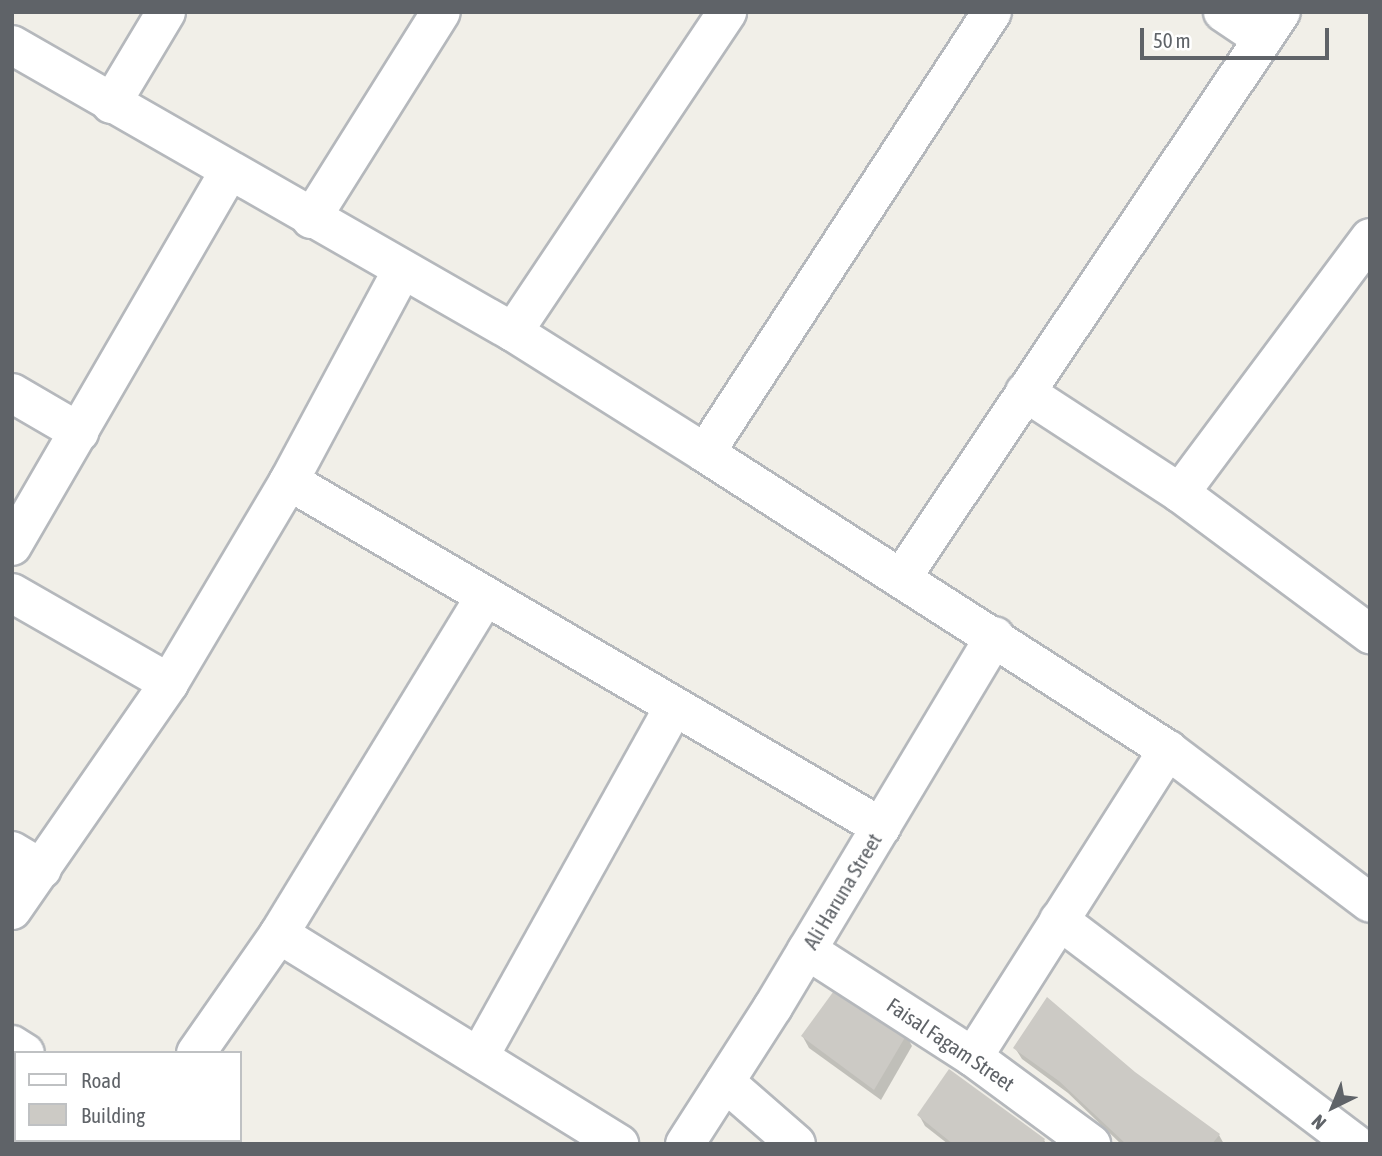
<!DOCTYPE html>
<style>
body{margin:0}
#map{position:relative;width:1382px;height:1156px;overflow:hidden;background:#f1efe8;font-family:"Asap Condensed",sans-serif}
div>[style]{position:absolute}
.shadow>*{inset:0;background:#0003}
.building>*{inset:0;background:#cccac5}
.roads{filter:drop-shadow(2px 0 #b5b8bc) drop-shadow(-2px 0 #b5b8bc) drop-shadow(0 2px #b5b8bc) drop-shadow(0 -2px #b5b8bc)}
.minor>*{height:38px;margin:-19px;padding:0 19px;transform-origin:19px;border-radius:19px;background:#fff}
span{translate:-50% -50%;white-space:nowrap;text-align:center;line-height:1.15;-webkit-text-stroke:5px #fff;paint-order:stroke}
.street-label{font-size:21px;color:#5f6368}
.frame{position:absolute;inset:0;border:14px solid #5f6368;pointer-events:none}
.legend{position:absolute;left:14px;top:1051px;width:228px;height:91px;box-sizing:border-box;background:#fff;border:2px solid #bfc1c3;margin:0;padding:9px 12px;list-style:none;font-size:21px;color:#5f6368}
.legend li{display:flex;align-items:center;gap:14px;height:35px}
.legend b{width:35px;border:2px solid #bfc1c3}
.north{position:absolute;left:1298px;top:1072px;width:70px;height:70px;-webkit-text-stroke:5px #fff;paint-order:stroke;rotate:223deg;font-size:19px;font-weight:700;line-height:28px;text-align:center;color:#5f6368}
.north::after{content:'';display:block;margin:auto;width:24px;height:32px;background:#5f6368;clip-path:polygon(50% 0,100% 100%,50% 72%,0 100%)}
.scale{position:absolute;left:1140px;top:28px;width:189px;height:32px;box-sizing:border-box;border:4px solid #5f6368;border-top:0;padding-left:9px;font-size:21px;line-height:24px;white-space:nowrap;color:#5f6368;-webkit-text-stroke:5px #fff;paint-order:stroke}
</style>
<div id="map">
<div class="shadow">
<div style="clip-path:polygon(906px 1035px,912px 1046px,881px 1100px,809px 1048px,803px 1037px)"></div>
<div style="clip-path:polygon(1015px 1048px,1219px 1135px,1224px 1144px,1121px 1144px,1068px 1093px,1022px 1059px)"></div>
<div style="clip-path:polygon(919px 1115px,1044px 1140px,1046px 1144px,948px 1144px,925px 1126px)"></div>
</div>
<div class="building">
<div style="clip-path:polygon(836px 988px,907px 1034px,874px 1090px,801px 1036px)"></div>
<div style="clip-path:polygon(1047px 997px,1135px 1072px,1220px 1134px,1212px 1144px,1126px 1144px,1059px 1081px,1013px 1048px)"></div>
<div style="clip-path:polygon(949px 1069px,1045px 1139px,1042px 1144px,953px 1144px,917px 1115px)"></div>
</div>
<div class="roads">
<div class="minor">
<div style="left:1223px;top:12px;width:48px;rotate:34deg"></div>
<div style="left:12px;top:45px;width:577px;rotate:29.81deg"></div>
<div style="left:513px;top:332px;width:227px;rotate:32.2deg"></div>
<div style="left:705px;top:453px;width:550px;rotate:32.68deg"></div>
<div style="left:1168px;top:750px;width:253px;rotate:37.1deg"></div>
<div style="left:111px;top:104px;width:107px;rotate:-59.1deg"></div>
<div style="left:311px;top:219px;width:244px;rotate:-57.9deg"></div>
<div style="left:1370px;top:238px;width:318px;rotate:126.7deg"></div>
<div style="left:1180px;top:493px;width:237px;rotate:36.6deg"></div>
<div style="left:513px;top:332px;width:385px;rotate:-56.2deg"></div>
<div style="left:1025px;top:392px;width:185px;rotate:33.1deg"></div>
<div style="left:12px;top:393px;width:78px;rotate:30.2deg"></div>
<div style="left:705px;top:453px;width:526px;rotate:-56.94deg"></div>
<div style="left:289px;top:481px;width:686px;rotate:30.3deg"></div>
<div style="left:12px;top:546px;width:432px;rotate:-59.9deg"></div>
<div style="left:902px;top:577px;width:680px;rotate:-56.15deg"></div>
<div style="left:12px;top:593px;width:181px;rotate:29.8deg"></div>
<div style="left:12px;top:851px;width:35px;rotate:31deg"></div>
<div style="left:12px;top:910px;width:276px;rotate:-55.3deg"></div>
<div style="left:169px;top:683px;width:235px;rotate:-59.3deg"></div>
<div style="left:289px;top:481px;width:239px;rotate:-61.8deg"></div>
<div style="left:1059px;top:920px;width:371px;rotate:37.1deg"></div>
<div style="left:279px;top:934px;width:400px;rotate:31.7deg"></div>
<div style="left:807px;top:950px;width:197px;rotate:32.8deg"></div>
<div style="left:973px;top:1057px;width:147px;rotate:36.4deg"></div>
<div style="left:12px;top:1045px;width:15px;rotate:32deg"></div>
<div style="left:196px;top:1053px;width:145px;rotate:-55.1deg"></div>
<div style="left:279px;top:934px;width:396px;rotate:-58.6deg"></div>
<div style="left:479px;top:1057px;width:401px;rotate:-60.9deg"></div>
<div style="left:973px;top:1057px;width:364px;rotate:-57.6deg"></div>
<div style="left:725px;top:1082px;width:94px;rotate:41.1deg"></div>
<div style="left:176px;top:1140px;width:8px;rotate:30deg"></div>
<div style="left:685px;top:1144px;width:163px;rotate:-57.3deg"></div>
<div style="left:773px;top:1007px;width:432px;rotate:-59.1deg"></div>
</div>
</div>
<div class="street-label">
<span style="left:842px;top:891px;rotate:-59deg">Ali Haruna Street</span>
<span style="left:951px;top:1044px;rotate:34deg">Faisal Fagam Street</span>
</div>
<div class="frame"></div>
<ul class="legend">
<li><b style="height:9px;background:#fff"></b>Road</li>
<li><b style="height:19px;background:#cccac5"></b>Building</li>
</ul>
<div class="north">N</div>
<div class="scale">50 m</div>
</div>
